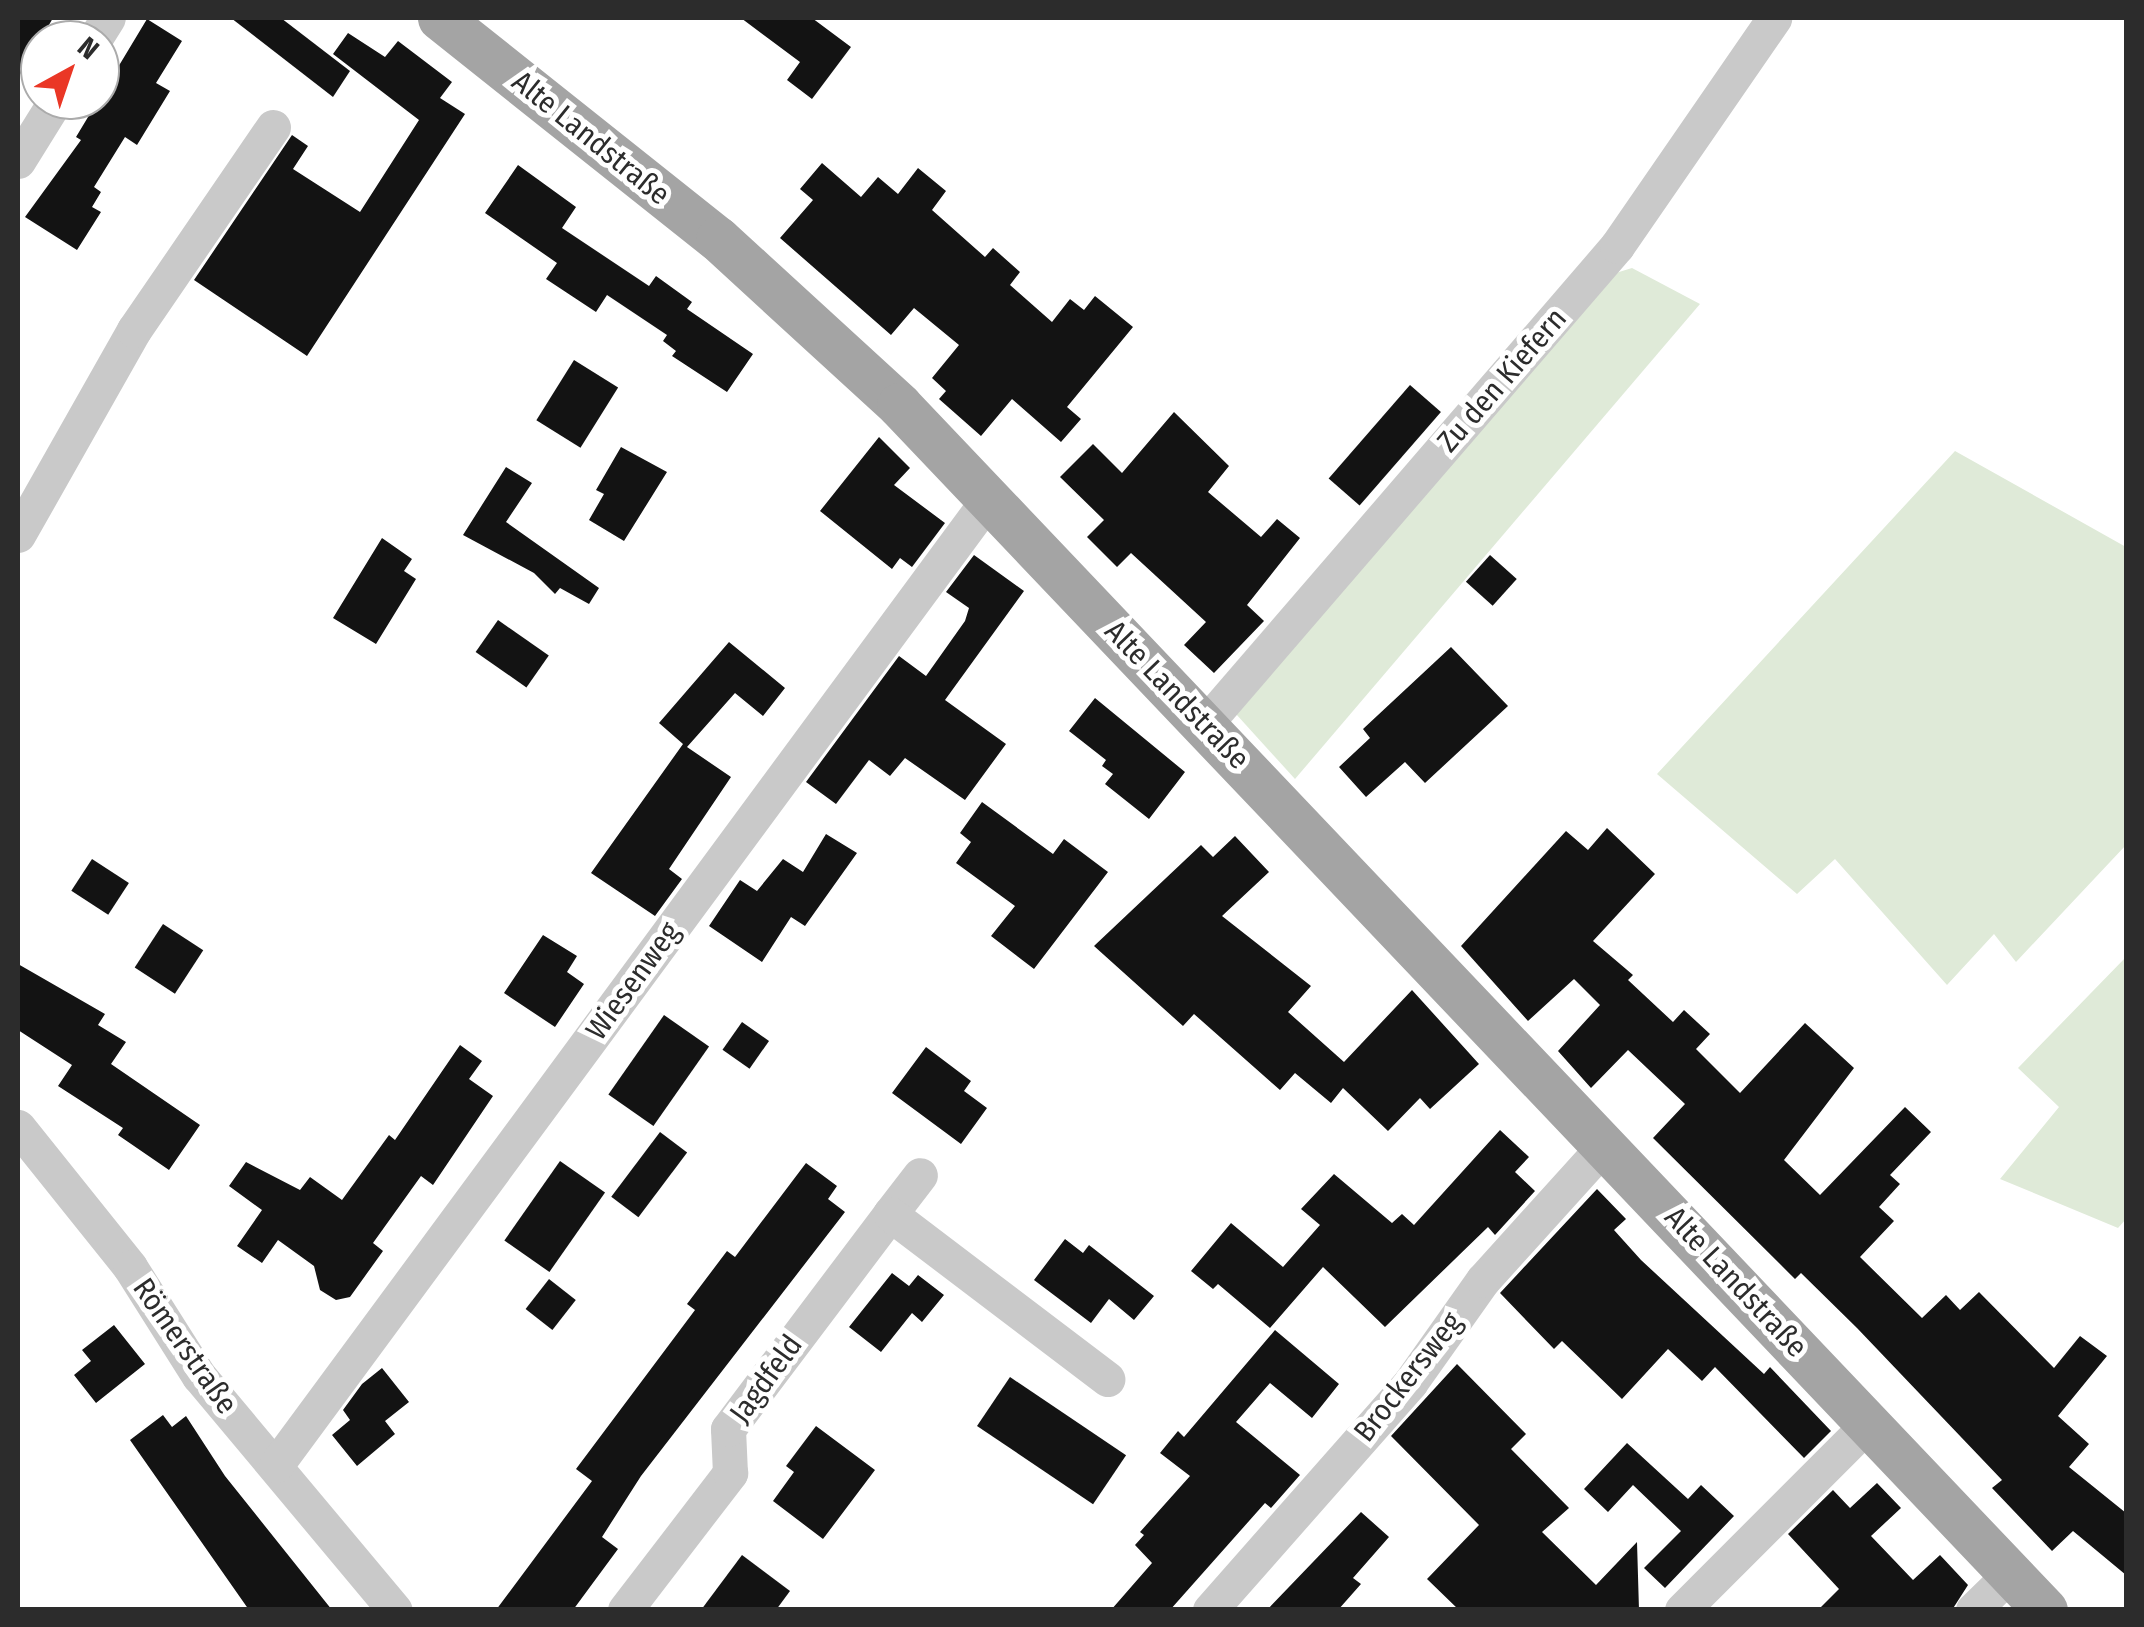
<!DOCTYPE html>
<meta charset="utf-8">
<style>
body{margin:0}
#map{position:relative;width:2144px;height:1627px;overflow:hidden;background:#fff;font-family:"Fira Sans Condensed",sans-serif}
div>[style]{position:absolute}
.green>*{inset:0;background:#dfead8}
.building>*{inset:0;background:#131313;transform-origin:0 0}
.minor>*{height:35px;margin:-17.5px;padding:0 17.5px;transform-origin:17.5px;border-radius:17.5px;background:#c9c9c9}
.major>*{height:45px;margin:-22.5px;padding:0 22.5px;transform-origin:22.5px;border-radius:22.5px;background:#a4a4a4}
span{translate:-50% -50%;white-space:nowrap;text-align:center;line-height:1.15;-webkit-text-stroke:10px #fff;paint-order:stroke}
.street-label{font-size:30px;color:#2c2c2c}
.frame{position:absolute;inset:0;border:20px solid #2c2c2c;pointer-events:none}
.north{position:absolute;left:20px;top:20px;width:100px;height:100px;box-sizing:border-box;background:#fff;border:2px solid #ababab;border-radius:50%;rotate:40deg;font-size:28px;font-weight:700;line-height:40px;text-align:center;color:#2c2c2c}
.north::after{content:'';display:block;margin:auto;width:35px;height:45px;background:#ea3726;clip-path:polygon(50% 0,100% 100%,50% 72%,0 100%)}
</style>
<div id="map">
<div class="green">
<div style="clip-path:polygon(1632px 268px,1700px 304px,1295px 779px,1236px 714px,1606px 276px)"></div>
<div style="clip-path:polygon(1955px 451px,2126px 547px,2126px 845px,2016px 962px,1994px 934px,1947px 985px,1835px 859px,1797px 894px,1657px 774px)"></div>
<div style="clip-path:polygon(2126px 957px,2126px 1219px,2118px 1228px,2000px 1179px,2059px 1107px,2018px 1068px)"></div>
</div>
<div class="building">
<div style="clip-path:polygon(18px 18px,53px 18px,18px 78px)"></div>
<div style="clip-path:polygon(231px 18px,281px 18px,350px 71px,333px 97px)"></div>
<div style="clip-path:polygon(741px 18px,812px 18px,851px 47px,812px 99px,787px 80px,800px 62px)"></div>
<div style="clip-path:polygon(147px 19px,182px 41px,156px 83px,170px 91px,137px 145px,125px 137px,94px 187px,101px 192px,92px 207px,101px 212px,77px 250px,25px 217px,81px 140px,76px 137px)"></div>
<div style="clip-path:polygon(348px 33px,385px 57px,398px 41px,452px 82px,440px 98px,465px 114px,307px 356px,194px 280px,292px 135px,308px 146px,293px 169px,360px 212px,419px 120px,333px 54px)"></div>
<div style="clip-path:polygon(822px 163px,861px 197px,878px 177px,898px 194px,918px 168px,946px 191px,932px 210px,985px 257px,993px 248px,1020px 272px,1010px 285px,1052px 322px,1070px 299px,1084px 310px,1095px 296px,1133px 327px,1067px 407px,1081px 419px,1061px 442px,1012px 399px,981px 436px,939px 399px,946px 391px,932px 378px,959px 345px,914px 308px,891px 335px,780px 238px,813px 200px,800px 189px)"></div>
<div style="clip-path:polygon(518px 165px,576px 207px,562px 228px,649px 286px,656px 276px,692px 302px,687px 309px,753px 354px,727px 392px,672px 356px,676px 351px,663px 341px,667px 335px,607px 295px,596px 312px,546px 279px,557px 263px,485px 213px)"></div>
<div style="left:574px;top:360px;width:52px;height:71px;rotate:32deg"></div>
<div style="left:1410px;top:385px;width:41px;height:124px;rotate:41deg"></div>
<div style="clip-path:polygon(1174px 412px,1229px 466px,1208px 492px,1261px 537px,1277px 519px,1300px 538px,1247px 605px,1264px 621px,1214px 673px,1184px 645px,1206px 622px,1131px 553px,1117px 567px,1087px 537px,1104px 520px,1060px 477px,1093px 444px,1122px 473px)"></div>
<div style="clip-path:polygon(879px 437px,910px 468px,894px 485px,945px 523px,912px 567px,900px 558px,892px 569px,820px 511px)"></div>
<div style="clip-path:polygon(621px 447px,667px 472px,624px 541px,589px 520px,604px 494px,596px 490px)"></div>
<div style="clip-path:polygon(506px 467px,532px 483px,506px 522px,599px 588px,589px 604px,560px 588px,555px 594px,534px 573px,463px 535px)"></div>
<div style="clip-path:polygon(382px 538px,412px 559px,404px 571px,416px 579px,376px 644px,333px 618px)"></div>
<div style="clip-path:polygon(974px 555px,1024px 591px,945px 700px,1006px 744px,965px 800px,905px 758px,890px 776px,869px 760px,836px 804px,806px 782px,899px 656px,926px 676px,965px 621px,969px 608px,946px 592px)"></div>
<div style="left:1490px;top:555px;width:36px;height:36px;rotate:42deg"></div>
<div style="left:498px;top:620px;width:62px;height:39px;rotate:35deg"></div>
<div style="clip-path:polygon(729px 642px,785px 688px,763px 716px,735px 693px,687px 747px,731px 777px,669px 869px,682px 879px,655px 916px,591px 873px,683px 744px,659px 723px)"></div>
<div style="clip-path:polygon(1451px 647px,1508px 706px,1425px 783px,1405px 762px,1366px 797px,1339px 767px,1370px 738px,1363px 729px)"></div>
<div style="clip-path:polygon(1095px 698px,1185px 772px,1149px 819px,1105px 784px,1113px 774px,1102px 766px,1106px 760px,1069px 731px)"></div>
<div style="clip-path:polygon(982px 802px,1053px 854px,1064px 839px,1108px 872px,1034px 969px,991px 936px,1015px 906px,956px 863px,971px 842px,960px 833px)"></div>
<div style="clip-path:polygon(1607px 828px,1655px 874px,1593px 941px,1633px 975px,1628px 980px,1673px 1022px,1684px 1010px,1710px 1034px,1696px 1049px,1740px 1093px,1805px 1023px,1854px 1068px,1784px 1160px,1820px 1195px,1905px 1107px,1931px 1132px,1890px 1175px,1900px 1184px,1879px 1207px,1894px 1221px,1860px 1257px,1922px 1318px,1946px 1295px,1960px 1310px,1979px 1292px,2054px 1368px,2080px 1336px,2107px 1356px,2058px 1416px,2089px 1444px,2069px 1467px,2126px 1513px,2126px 1575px,2073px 1531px,2052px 1551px,1992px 1488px,2002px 1480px,1857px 1328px,1801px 1273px,1795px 1279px,1653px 1138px,1685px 1104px,1628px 1050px,1591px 1088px,1558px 1051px,1600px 1005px,1574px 979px,1528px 1021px,1461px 946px,1566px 831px,1588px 850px)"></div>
<div style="clip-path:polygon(826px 834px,857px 853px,805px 926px,791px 917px,762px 962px,709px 926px,740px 880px,757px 891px,783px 859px,803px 872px)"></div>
<div style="clip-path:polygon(1235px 836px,1269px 872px,1222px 916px,1311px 986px,1288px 1012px,1344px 1062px,1412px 990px,1479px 1064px,1430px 1109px,1420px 1098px,1388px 1131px,1343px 1088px,1331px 1103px,1295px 1073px,1280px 1090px,1194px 1014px,1183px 1026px,1094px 946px,1201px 845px,1213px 857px)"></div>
<div style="left:92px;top:859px;width:44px;height:38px;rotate:33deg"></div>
<div style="left:163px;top:924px;width:48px;height:52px;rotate:33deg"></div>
<div style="clip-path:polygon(543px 935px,577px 956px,567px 972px,584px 984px,555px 1027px,504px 993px)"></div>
<div style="clip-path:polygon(18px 964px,105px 1014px,98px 1025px,126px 1042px,111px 1064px,200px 1125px,169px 1170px,118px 1135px,123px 1128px,58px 1086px,72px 1065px,18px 1030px)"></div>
<div style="left:664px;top:1015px;width:55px;height:97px;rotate:35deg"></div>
<div style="left:742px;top:1022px;width:33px;height:34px;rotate:35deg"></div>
<div style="clip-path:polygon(460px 1045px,482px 1061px,469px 1079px,493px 1096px,433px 1185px,421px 1176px,373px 1243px,383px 1251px,350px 1297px,336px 1300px,320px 1290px,314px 1266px,278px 1240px,262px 1263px,237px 1246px,262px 1210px,229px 1186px,246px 1162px,300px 1190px,310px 1177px,342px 1200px,389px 1135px,395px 1140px)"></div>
<div style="clip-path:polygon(926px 1047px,971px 1081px,964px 1091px,987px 1108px,961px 1144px,892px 1093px)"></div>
<div style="clip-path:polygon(1500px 1130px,1529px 1157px,1515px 1172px,1535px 1191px,1495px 1235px,1488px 1227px,1385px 1327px,1323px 1267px,1270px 1328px,1218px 1284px,1213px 1289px,1191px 1271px,1231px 1223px,1283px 1267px,1320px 1225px,1301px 1209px,1334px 1174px,1392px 1223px,1402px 1214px,1414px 1225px)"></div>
<div style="left:660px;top:1132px;width:34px;height:81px;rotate:37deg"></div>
<div style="left:560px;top:1161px;width:55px;height:97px;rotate:35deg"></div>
<div style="clip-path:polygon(806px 1163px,837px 1186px,828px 1199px,845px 1212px,641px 1476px,602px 1537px,618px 1549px,573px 1610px,496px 1610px,592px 1481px,576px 1469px,695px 1310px,687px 1304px,727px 1251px,735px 1257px)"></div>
<div style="clip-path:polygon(1597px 1189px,1626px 1219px,1614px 1230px,1641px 1260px,1764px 1374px,1770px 1367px,1831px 1431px,1804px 1458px,1715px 1367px,1702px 1381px,1668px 1349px,1622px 1399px,1562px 1341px,1554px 1349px,1500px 1293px)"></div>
<div style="clip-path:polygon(1065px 1239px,1083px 1253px,1089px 1245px,1154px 1296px,1134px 1320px,1109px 1299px,1091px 1323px,1034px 1280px)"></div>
<div style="clip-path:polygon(892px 1273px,909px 1286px,918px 1275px,944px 1295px,922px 1322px,912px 1313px,881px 1352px,849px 1327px)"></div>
<div style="left:549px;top:1279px;width:34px;height:38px;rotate:38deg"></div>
<div style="clip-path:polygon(114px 1325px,145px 1364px,96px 1403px,74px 1375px,91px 1361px,82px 1350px)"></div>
<div style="clip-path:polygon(1275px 1330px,1339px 1384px,1312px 1418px,1270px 1383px,1236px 1422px,1300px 1475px,1271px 1508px,1265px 1503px,1170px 1610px,1111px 1610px,1152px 1563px,1135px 1545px,1144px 1535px,1140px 1532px,1190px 1476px,1160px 1453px,1178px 1431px,1184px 1437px)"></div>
<div style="clip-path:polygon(1457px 1364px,1526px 1434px,1511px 1449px,1569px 1508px,1542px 1532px,1596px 1585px,1637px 1542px,1639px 1610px,1459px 1610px,1427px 1579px,1479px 1525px,1391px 1436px)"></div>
<div style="clip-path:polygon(382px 1368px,409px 1402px,385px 1421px,395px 1434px,357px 1466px,332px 1435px,350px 1420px,343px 1410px,362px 1384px)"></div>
<div style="left:1010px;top:1377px;width:140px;height:59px;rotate:34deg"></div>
<div style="clip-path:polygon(163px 1415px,172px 1427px,186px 1416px,225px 1476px,332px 1610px,249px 1610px,130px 1440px)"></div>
<div style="clip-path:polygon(816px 1426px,875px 1470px,823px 1539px,773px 1501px,794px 1472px,786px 1466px)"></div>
<div style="clip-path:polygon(1627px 1443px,1688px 1499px,1701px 1485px,1734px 1516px,1665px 1588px,1644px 1568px,1681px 1531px,1633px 1485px,1608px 1512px,1584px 1489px)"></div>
<div style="clip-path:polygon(1877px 1483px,1901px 1508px,1871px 1536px,1913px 1580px,1940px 1555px,1968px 1585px,1952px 1610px,1818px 1610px,1839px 1589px,1788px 1534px,1833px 1490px,1850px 1508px)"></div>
<div style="clip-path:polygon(1361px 1512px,1389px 1537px,1353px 1578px,1361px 1584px,1338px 1610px,1267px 1610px)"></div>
<div style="clip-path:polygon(742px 1555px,790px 1591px,776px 1610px,701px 1610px)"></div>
</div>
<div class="minor">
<div style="left:94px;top:40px;width:26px;rotate:-58deg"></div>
<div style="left:18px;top:161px;width:72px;rotate:-58.1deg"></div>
<div style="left:18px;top:535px;width:236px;rotate:-60.5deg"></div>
<div style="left:134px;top:330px;width:246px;rotate:-55.6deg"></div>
<div style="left:1205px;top:724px;width:631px;rotate:-49.24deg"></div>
<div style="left:1617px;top:246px;width:277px;rotate:-55.4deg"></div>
<div style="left:18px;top:1127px;width:179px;rotate:51.3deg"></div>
<div style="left:130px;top:1267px;width:129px;rotate:57.7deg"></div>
<div style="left:199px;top:1376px;width:305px;rotate:50.1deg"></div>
<div style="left:890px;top:1214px;width:49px;rotate:-52.4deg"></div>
<div style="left:276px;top:1465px;width:1203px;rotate:-53.59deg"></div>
<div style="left:625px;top:1610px;width:173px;rotate:-52.5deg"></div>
<div style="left:730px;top:1473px;width:44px;rotate:-92.6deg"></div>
<div style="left:728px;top:1429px;width:269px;rotate:-53deg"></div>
<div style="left:890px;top:1214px;width:273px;rotate:37.2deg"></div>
<div style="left:1210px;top:1610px;width:303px;rotate:-48.6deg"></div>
<div style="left:1410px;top:1383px;width:126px;rotate:-54.7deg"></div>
<div style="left:1483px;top:1280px;width:183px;rotate:-47.9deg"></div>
<div style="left:1682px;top:1610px;width:266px;rotate:-45deg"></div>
<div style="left:1973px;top:1610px;width:53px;rotate:-44.2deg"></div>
</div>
<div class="major">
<div style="left:440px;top:18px;width:355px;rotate:38.5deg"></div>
<div style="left:718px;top:239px;width:246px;rotate:42.5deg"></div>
<div style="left:899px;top:405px;width:1663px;rotate:46.44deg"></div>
</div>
<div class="street-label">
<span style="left:591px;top:138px;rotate:39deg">Alte Landstraße</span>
<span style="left:1502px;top:380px;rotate:-49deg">Zu den Kiefern</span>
<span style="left:1177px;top:695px;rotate:46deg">Alte Landstraße</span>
<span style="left:633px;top:981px;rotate:-54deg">Wiesenweg</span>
<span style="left:1736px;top:1282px;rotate:47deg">Alte Landstraße</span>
<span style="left:185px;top:1346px;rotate:55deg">Römerstraße</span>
<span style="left:1408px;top:1377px;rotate:-52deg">Brockersweg</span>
<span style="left:766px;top:1379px;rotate:-54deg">Jagdfeld</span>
</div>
<div class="frame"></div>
<div class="north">N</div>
</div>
